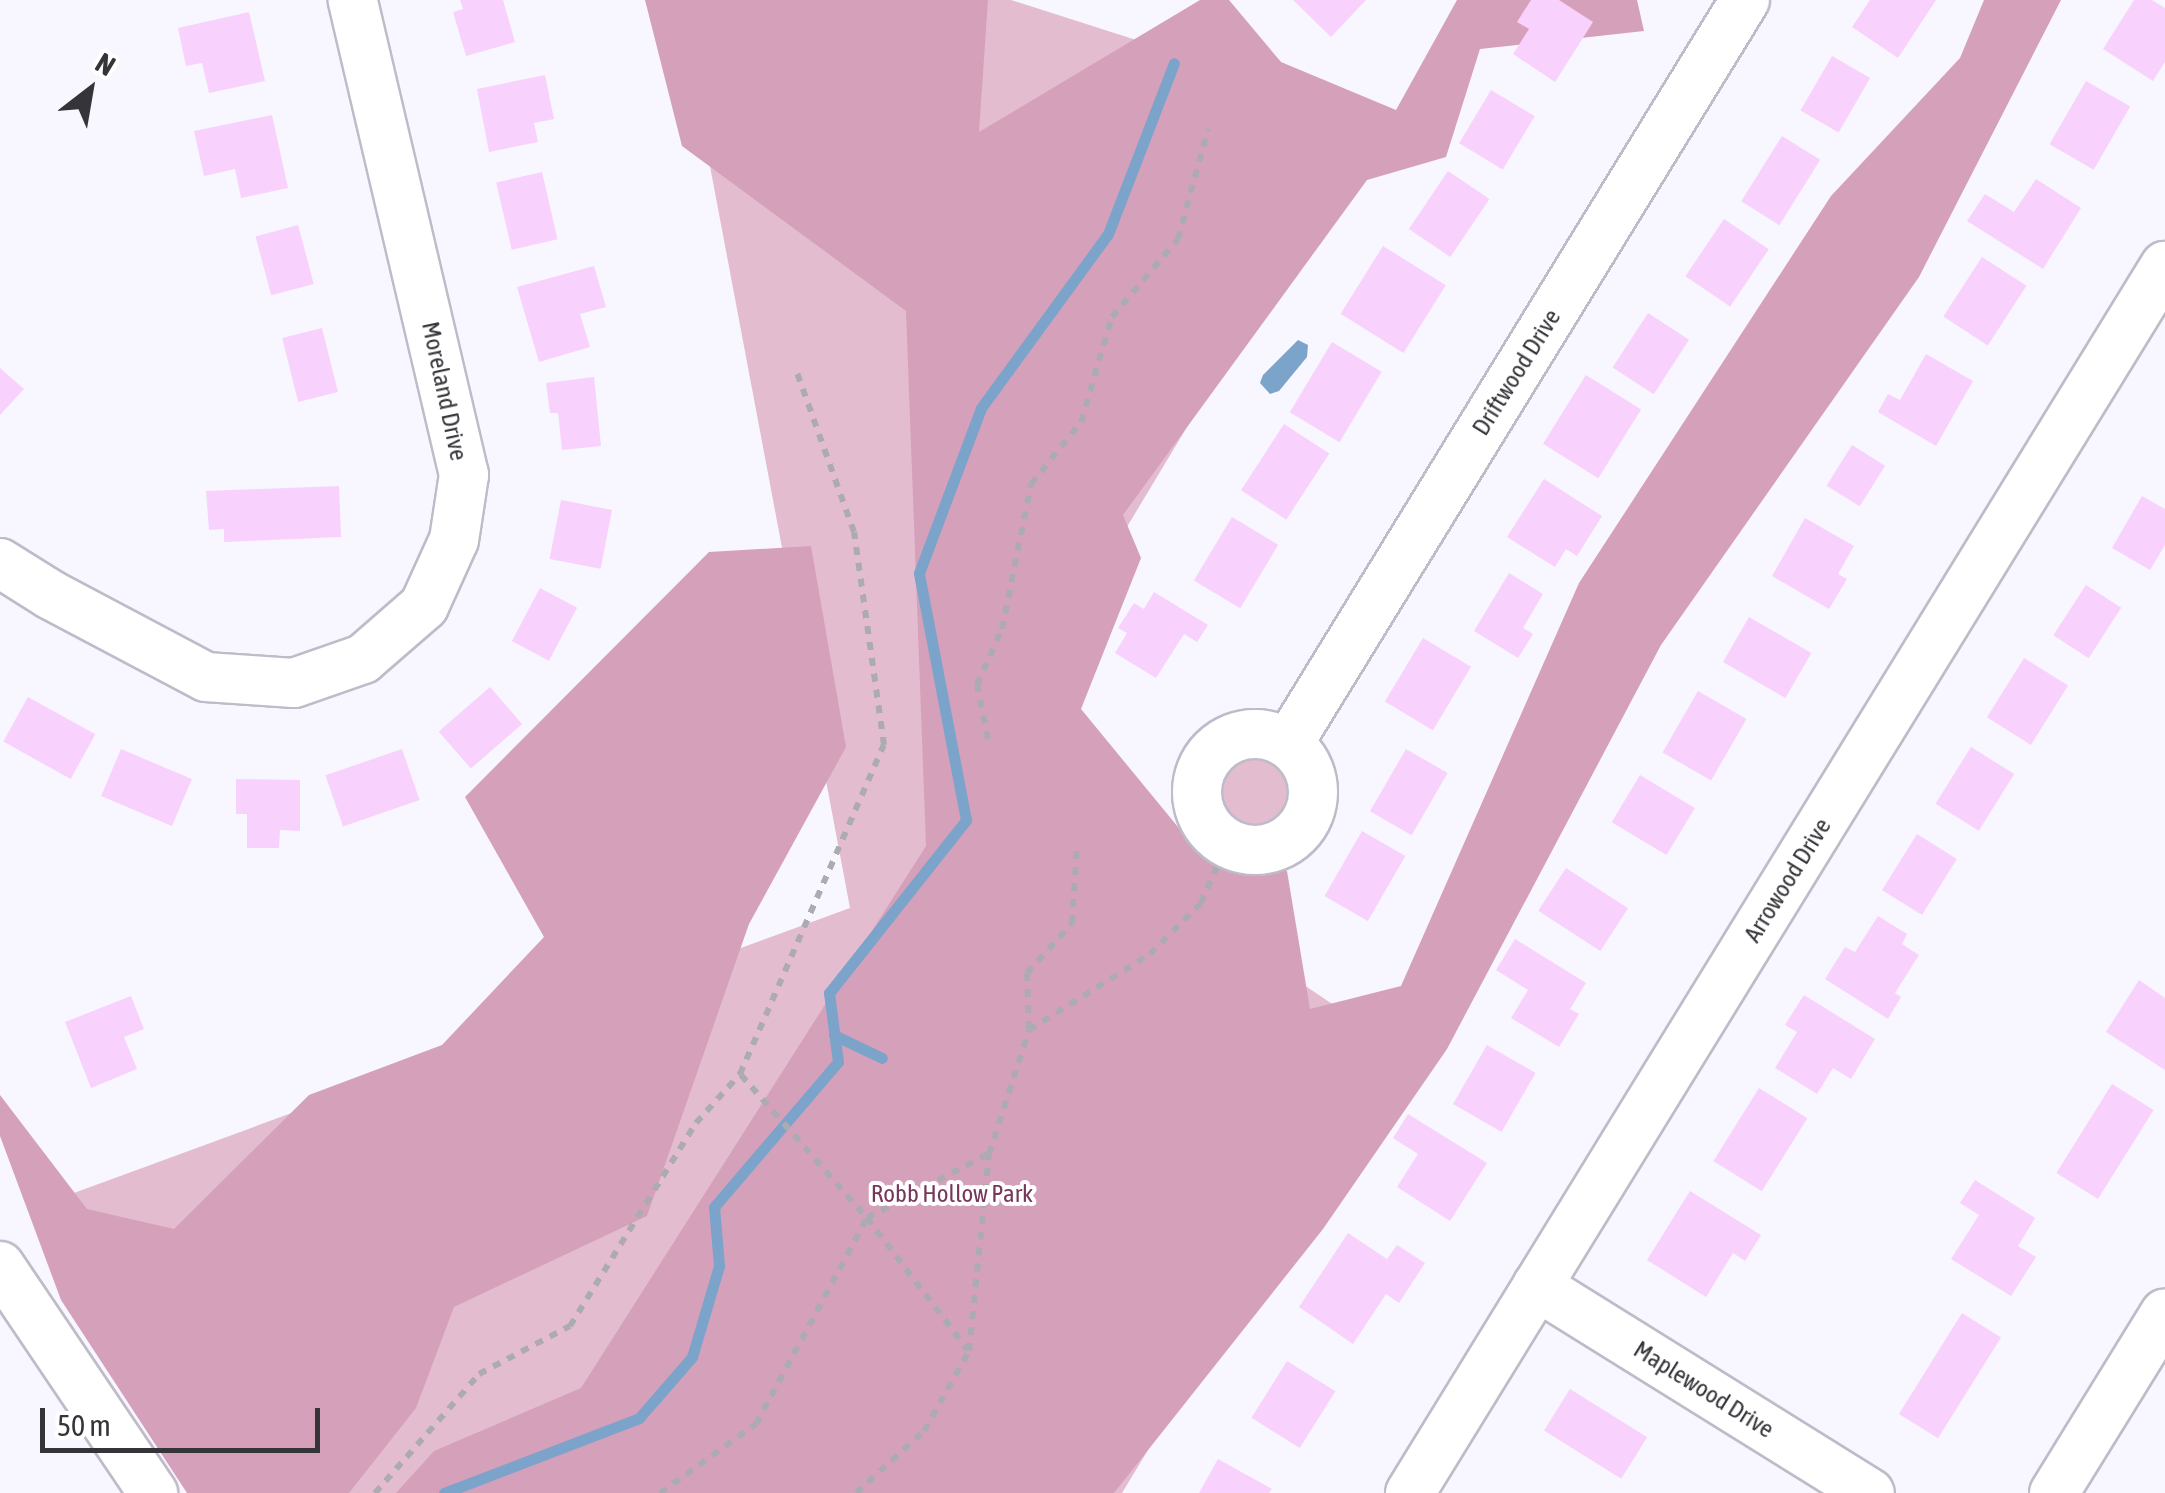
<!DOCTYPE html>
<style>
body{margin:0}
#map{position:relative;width:2165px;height:1493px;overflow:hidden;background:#f8f6ff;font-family:"Asap Condensed",sans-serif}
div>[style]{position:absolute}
.green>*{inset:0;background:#e3bdcf}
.round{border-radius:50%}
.forest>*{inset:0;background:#d5a0ba}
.water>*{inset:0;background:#7ca4ca}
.stream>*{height:11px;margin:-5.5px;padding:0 5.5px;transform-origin:5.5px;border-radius:5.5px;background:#7ca4ca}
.building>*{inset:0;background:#f8d2fd;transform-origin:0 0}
.path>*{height:6px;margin-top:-3px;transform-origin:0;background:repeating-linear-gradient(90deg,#acabb2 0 8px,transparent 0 16px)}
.roads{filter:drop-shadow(2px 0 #bfbbc9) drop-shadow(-2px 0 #bfbbc9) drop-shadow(0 2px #bfbbc9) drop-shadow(0 -2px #bfbbc9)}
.minor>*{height:48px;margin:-24px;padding:0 24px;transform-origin:24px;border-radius:24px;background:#fff}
.minor>.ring{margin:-24px;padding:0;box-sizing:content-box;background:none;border:48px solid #fff;border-radius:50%}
span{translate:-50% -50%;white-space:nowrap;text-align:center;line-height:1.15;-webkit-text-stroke:8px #fff;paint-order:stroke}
.street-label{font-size:25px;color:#353439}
.park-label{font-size:25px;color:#77375b}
.north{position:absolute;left:40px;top:40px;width:100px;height:100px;-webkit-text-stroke:8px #fff;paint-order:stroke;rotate:31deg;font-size:28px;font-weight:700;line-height:40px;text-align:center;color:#353439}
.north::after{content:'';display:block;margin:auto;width:35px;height:45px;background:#353439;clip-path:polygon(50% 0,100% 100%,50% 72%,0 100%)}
.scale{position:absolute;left:40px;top:1408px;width:280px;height:45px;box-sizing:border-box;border:5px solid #353439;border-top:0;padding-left:12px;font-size:30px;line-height:35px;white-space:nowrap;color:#353439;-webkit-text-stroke:8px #fff;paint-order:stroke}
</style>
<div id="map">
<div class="green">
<div style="clip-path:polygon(765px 0,1011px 0,1374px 116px,982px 768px,1393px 1045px,1122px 1493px,229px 1493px,63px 1197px,850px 908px,693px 76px)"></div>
<div class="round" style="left:1222px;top:758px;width:68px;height:68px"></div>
</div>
<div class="forest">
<div style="clip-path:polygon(645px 0,988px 0,979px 132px,1200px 0,1229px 0,1281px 62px,1396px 110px,1457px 0,1637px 0,1644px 31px,1480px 49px,1446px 157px,1367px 180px,1123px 515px,1141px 558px,1081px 709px,1201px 855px,1287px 871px,1310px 1009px,1401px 986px,1579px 583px,1831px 196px,1960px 58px,1984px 0,2061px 0,1919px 277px,1661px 645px,1447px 1049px,1323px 1229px,1114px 1493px,396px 1493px,434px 1451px,581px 1388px,926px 846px,906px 311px,682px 146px)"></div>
<div style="clip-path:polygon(811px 546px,846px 747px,749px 924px,647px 1216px,454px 1307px,416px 1408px,349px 1493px,187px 1493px,61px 1300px,0 1136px,0 1095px,87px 1209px,174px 1229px,309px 1095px,442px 1045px,544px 937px,465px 797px,709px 552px)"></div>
</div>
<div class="water">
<div style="clip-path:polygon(1298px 340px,1308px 345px,1307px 357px,1279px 391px,1270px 394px,1260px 383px,1263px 375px)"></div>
</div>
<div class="stream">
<div style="left:834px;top:1035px;width:53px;rotate:25.6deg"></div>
<div style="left:444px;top:1493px;width:209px;rotate:-21deg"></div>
<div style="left:639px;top:1418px;width:81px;rotate:-49deg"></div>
<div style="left:692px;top:1357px;width:95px;rotate:-73.5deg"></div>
<div style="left:719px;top:1266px;width:59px;rotate:-94.8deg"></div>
<div style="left:714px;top:1207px;width:191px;rotate:-49.5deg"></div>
<div style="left:838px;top:1062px;width:70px;rotate:-97.4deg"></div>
<div style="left:829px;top:993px;width:221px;rotate:-51.6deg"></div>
<div style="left:966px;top:820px;width:251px;rotate:-100.8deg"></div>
<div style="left:919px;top:573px;width:176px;rotate:-69.4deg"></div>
<div style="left:981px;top:408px;width:215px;rotate:-53.9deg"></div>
<div style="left:1108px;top:234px;width:183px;rotate:-68.9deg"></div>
</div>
<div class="building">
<div style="clip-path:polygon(460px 0,503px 0,515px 42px,466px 56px,453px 12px,463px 9px)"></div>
<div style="clip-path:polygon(1293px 0,1366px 0,1331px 37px)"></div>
<div style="clip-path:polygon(1531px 0,1559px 0,1593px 22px,1555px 82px,1513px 54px,1529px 29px,1517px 22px)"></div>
<div style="clip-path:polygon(1870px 0,1936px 0,1898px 58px,1852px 27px)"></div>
<div style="clip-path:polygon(2134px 0,2152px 0,2165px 8px,2165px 62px,2153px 81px,2103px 49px)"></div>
<div style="clip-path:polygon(249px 12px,265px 81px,209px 93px,202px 63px,186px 66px,178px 28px)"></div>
<div style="left:1832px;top:56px;width:44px;height:63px;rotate:30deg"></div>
<div style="clip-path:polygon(545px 75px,554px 119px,534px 123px,538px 142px,489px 152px,477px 89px)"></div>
<div style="left:2086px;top:81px;width:51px;height:73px;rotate:30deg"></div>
<div style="left:1491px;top:90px;width:51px;height:62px;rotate:31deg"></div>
<div style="clip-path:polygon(272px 115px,288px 188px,241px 198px,235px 169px,204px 176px,194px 131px)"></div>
<div style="left:1782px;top:136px;width:45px;height:77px;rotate:32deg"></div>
<div style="left:1448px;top:171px;width:50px;height:70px;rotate:34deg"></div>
<div style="left:542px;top:172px;width:69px;height:47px;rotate:77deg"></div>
<div style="clip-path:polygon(2036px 179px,2081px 208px,2043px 269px,1967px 221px,1985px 194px,2014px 212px)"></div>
<div style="left:1724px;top:219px;width:54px;height:69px;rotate:34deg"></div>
<div style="left:298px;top:225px;width:61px;height:44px;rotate:75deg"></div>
<div style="left:1383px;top:246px;width:74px;height:80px;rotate:32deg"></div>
<div style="left:1982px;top:257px;width:53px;height:71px;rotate:33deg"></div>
<div style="clip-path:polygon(594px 266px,606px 307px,580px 314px,590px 347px,539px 362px,517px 287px)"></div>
<div style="left:1648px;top:313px;width:49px;height:65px;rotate:33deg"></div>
<div style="left:322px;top:328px;width:66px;height:41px;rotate:76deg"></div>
<div style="left:1332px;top:342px;width:58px;height:82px;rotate:31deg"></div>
<div style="clip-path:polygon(1926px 354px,1973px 381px,1936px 446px,1878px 412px,1888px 394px,1900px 400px)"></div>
<div style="clip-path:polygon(0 368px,24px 389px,0 415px)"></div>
<div style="left:1586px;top:375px;width:65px;height:81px;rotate:32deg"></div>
<div style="clip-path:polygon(594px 377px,601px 446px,562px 450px,558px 413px,550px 413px,546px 383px)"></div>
<div style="left:1284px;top:424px;width:54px;height:79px;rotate:33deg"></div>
<div style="left:1852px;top:445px;width:39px;height:48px;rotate:32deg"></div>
<div style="clip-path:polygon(1544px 479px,1602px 516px,1577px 556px,1566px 549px,1555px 567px,1507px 537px)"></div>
<div style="clip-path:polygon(339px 486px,341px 537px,224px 542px,224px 529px,209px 530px,206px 491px)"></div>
<div style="clip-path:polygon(2142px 496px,2165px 509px,2165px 545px,2150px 570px,2112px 548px)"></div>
<div style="left:561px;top:500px;width:52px;height:60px;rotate:11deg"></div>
<div style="left:1232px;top:517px;width:54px;height:74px;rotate:31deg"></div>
<div style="clip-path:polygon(1805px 518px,1854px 546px,1838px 574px,1847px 579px,1829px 609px,1772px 576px)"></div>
<div style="clip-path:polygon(1509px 573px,1543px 594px,1523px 628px,1533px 634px,1518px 658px,1474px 631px)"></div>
<div style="left:2086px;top:585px;width:42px;height:60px;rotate:33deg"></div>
<div style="left:540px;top:588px;width:42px;height:60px;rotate:28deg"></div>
<div style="clip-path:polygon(1154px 592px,1208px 625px,1197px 642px,1184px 634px,1156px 678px,1115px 653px,1127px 633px,1118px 628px,1134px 603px,1144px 609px)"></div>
<div style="left:1749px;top:617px;width:72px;height:52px;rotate:30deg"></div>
<div style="left:1423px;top:638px;width:56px;height:74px;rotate:31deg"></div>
<div style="left:2024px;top:658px;width:52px;height:70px;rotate:32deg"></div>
<div style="left:490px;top:687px;width:49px;height:68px;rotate:49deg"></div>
<div style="left:1698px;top:691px;width:56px;height:71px;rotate:30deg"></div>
<div style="left:28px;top:697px;width:77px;height:51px;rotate:29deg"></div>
<div style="left:1971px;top:747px;width:51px;height:67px;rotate:32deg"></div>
<div style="left:121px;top:749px;width:77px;height:51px;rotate:23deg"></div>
<div style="left:402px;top:749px;width:54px;height:81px;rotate:71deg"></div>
<div style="left:1406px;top:749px;width:48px;height:72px;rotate:30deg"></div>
<div style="left:1640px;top:775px;width:64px;height:55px;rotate:31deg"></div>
<div style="clip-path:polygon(236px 779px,300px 780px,300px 831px,280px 830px,279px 848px,247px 848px,247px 814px,236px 814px)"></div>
<div style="left:1362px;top:831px;width:50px;height:75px;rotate:30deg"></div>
<div style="left:1917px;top:834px;width:47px;height:66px;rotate:32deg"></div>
<div style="left:1566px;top:868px;width:74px;height:51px;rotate:33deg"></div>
<div style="clip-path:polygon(1878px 916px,1907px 934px,1902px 944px,1919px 955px,1895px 993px,1901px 997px,1888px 1019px,1825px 979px,1845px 947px,1855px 952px)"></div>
<div style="clip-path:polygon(1515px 939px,1586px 983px,1570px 1009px,1579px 1014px,1559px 1047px,1511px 1018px,1528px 990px,1496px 970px)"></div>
<div style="clip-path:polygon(2139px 980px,2165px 998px,2165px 1070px,2106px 1032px)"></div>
<div style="clip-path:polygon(1804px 995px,1875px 1039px,1851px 1079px,1833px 1068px,1817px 1094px,1775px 1068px,1797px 1032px,1785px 1025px)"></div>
<div style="clip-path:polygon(131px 996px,144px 1029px,124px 1037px,137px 1069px,91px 1088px,65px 1022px)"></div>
<div style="left:1487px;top:1045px;width:56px;height:68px;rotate:30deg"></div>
<div style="left:2112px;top:1084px;width:49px;height:105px;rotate:32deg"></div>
<div style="left:1759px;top:1088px;width:57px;height:86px;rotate:32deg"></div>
<div style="clip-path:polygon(1408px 1114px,1487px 1163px,1450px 1221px,1397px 1187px,1418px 1154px,1393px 1138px)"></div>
<div style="clip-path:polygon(1975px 1180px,2035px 1218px,2018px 1246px,2036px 1257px,2011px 1296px,1951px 1259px,1979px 1215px,1960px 1203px)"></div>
<div style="clip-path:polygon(1690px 1191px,1761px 1235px,1745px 1261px,1733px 1253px,1706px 1297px,1647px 1260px)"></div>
<div style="clip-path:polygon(1348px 1233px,1387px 1259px,1397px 1245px,1425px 1263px,1399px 1303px,1386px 1294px,1353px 1344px,1299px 1307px)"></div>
<div style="left:1962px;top:1313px;width:46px;height:119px;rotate:32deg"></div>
<div style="left:1287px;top:1361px;width:57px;height:67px;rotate:32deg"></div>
<div style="left:1570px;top:1389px;width:91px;height:49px;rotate:32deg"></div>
<div style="clip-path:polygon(1218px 1459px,1272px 1489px,1269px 1493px,1199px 1493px)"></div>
</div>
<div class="path">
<div style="left:988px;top:739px;width:55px;rotate:-101.5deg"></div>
<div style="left:977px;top:685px;width:61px;rotate:-65.9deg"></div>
<div style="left:1002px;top:629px;width:148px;rotate:-78.7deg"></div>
<div style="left:1031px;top:484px;width:80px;rotate:-51.1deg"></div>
<div style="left:1081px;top:422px;width:109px;rotate:-73.6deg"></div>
<div style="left:1112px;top:317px;width:102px;rotate:-49.8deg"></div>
<div style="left:1178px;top:239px;width:114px;rotate:-74.7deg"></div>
<div style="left:1029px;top:1029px;width:56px;rotate:-92deg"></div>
<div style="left:1027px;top:973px;width:67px;rotate:-48deg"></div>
<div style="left:1072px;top:923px;width:78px;rotate:-86.3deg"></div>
<div style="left:741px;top:1075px;width:191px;rotate:48.6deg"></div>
<div style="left:867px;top:1218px;width:166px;rotate:52.6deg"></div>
<div style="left:375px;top:1493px;width:158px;rotate:-48.8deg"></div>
<div style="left:479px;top:1374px;width:103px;rotate:-27.8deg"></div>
<div style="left:570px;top:1326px;width:239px;rotate:-58.2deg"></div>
<div style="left:696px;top:1123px;width:66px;rotate:-48.1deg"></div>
<div style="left:740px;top:1074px;width:359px;rotate:-66.4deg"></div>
<div style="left:884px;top:745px;width:215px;rotate:-98deg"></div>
<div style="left:854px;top:532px;width:172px;rotate:-109.7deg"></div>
<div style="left:660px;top:1493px;width:118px;rotate:-35.7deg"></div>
<div style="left:756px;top:1424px;width:234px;rotate:-61.7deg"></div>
<div style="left:867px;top:1218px;width:137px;rotate:-27.9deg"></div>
<div style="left:856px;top:1493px;width:92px;rotate:-42.4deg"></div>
<div style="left:924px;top:1431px;width:92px;rotate:-60.6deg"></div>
<div style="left:969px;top:1351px;width:198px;rotate:-84.2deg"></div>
<div style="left:989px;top:1154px;width:130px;rotate:-72.1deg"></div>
<div style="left:1029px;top:1030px;width:143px;rotate:-32.1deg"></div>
<div style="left:1150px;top:954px;width:72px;rotate:-45deg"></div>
<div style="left:1201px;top:903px;width:65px;rotate:-66.6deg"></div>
</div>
<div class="roads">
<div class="minor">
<div style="left:0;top:563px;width:60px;rotate:32.1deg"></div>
<div style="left:51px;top:595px;width:175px;rotate:27.9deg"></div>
<div style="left:206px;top:677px;width:88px;rotate:3.9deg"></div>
<div style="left:294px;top:683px;width:73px;rotate:-19.2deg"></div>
<div style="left:363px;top:659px;width:81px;rotate:-41deg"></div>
<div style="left:424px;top:606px;width:72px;rotate:-65.6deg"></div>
<div style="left:454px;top:540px;width:66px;rotate:-81.3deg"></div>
<div style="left:464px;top:475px;width:488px;rotate:-103.2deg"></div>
<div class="ring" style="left:1197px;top:734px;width:68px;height:68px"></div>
<div style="left:1288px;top:744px;width:873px;rotate:-58.44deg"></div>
<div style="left:0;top:1266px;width:274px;rotate:56deg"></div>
<div style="left:1537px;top:1286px;width:392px;rotate:31.9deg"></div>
<div style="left:1410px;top:1493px;width:1441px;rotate:-58.4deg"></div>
<div style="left:2054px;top:1493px;width:211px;rotate:-58.3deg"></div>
</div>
</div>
<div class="street-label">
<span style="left:1516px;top:372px;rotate:-58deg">Driftwood Drive</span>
<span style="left:445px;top:391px;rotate:78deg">Moreland Drive</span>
<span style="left:1787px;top:880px;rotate:-58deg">Arrowood Drive</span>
<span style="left:1704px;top:1389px;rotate:32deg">Maplewood Drive</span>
</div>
<div class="park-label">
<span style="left:952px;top:1193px">Robb Hollow Park</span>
</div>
<div class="north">N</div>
<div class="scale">50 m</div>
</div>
